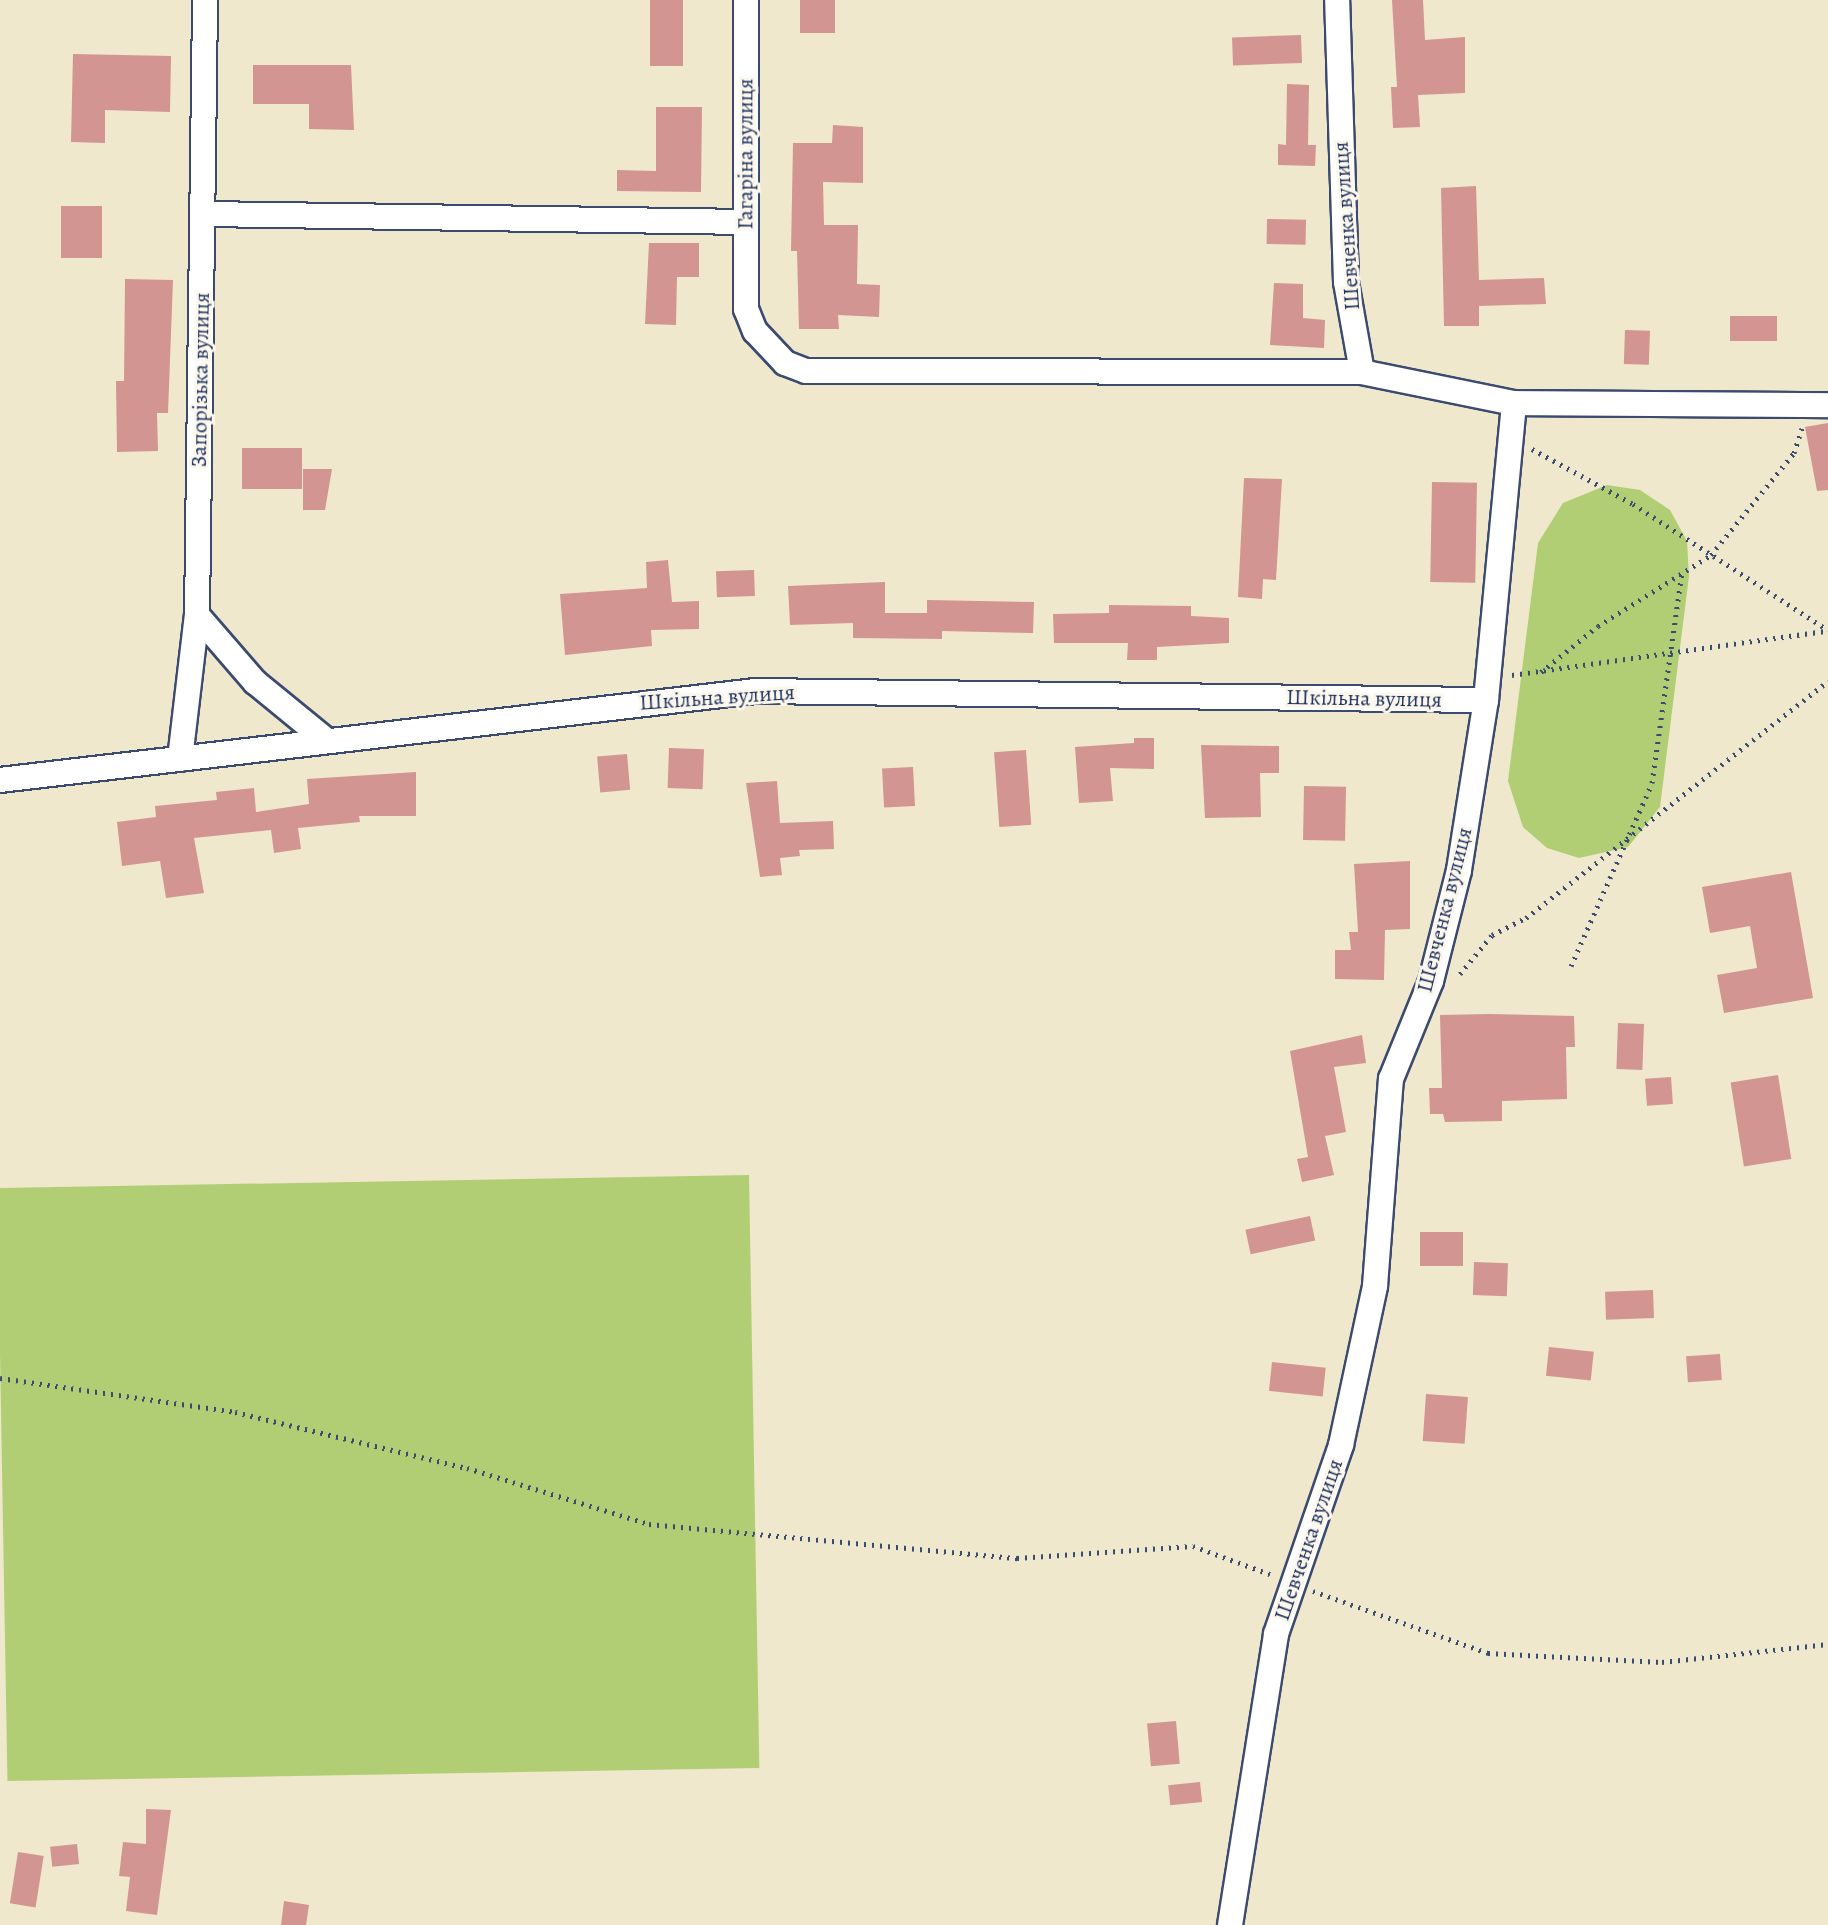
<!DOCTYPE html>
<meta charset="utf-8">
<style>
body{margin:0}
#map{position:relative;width:1828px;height:1925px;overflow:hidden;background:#efe8cd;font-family:Alegreya,serif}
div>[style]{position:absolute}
.green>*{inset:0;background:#b2ce74;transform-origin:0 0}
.building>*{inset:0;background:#d29592;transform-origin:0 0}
.path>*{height:5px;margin-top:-2.5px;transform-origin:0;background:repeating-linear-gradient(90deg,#3b4b6f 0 2px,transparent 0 8px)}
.roads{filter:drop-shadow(2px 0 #3b4b6f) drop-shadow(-2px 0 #3b4b6f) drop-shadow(0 2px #3b4b6f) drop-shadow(0 -2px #3b4b6f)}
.minor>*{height:24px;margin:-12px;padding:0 12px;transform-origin:12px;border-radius:12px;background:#fff}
span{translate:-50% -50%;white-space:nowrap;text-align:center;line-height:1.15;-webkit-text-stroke:6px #fbf7ec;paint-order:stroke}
.street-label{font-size:22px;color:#1b2f5e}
</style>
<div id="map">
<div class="green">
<div style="clip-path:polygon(1607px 485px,1640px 490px,1670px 510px,1687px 541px,1689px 576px,1660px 807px,1628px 847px,1579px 858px,1547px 848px,1523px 827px,1508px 781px,1538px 543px,1563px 503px)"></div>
<div style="left:749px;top:1175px;width:593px;height:752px;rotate:89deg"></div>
</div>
<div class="building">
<div style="left:650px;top:0;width:33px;height:66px"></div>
<div style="left:800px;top:0;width:35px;height:33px"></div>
<div style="clip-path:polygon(1392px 0,1423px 0,1425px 40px,1465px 37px,1465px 93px,1418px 95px,1420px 127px,1393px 128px,1391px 87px,1397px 87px)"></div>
<div style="left:1301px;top:35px;width:28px;height:69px;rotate:88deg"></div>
<div style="clip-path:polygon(73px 54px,171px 56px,170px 112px,105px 110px,105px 143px,71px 142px)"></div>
<div style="clip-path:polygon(253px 65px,351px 65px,354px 130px,309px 129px,309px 104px,253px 104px)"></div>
<div style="clip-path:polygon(1287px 84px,1309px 85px,1308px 145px,1316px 145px,1315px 166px,1278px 165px,1278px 144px,1286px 145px)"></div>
<div style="clip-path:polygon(656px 107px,702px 107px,701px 192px,617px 191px,617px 170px,656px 171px)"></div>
<div style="clip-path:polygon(833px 125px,863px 127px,863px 183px,823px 182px,824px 225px,858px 225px,857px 284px,880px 285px,879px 317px,838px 315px,839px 329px,799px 329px,797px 251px,791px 251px,793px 143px,832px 143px)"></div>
<div style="clip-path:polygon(1476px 186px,1479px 280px,1544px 278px,1546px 304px,1479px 306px,1479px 326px,1444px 326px,1441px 188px)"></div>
<div style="left:61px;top:206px;width:41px;height:52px"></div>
<div style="left:1267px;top:219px;width:39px;height:25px;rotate:1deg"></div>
<div style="clip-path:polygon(649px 243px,699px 243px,699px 277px,677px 277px,676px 325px,645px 324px)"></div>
<div style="clip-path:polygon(125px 279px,173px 280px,168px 413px,157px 413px,158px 451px,117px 452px,116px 381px,124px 381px)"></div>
<div style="clip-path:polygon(1274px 283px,1303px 284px,1303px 318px,1325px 320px,1324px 348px,1270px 345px)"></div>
<div style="left:1730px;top:316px;width:47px;height:25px"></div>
<div style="left:1625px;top:330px;width:25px;height:34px;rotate:2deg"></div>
<div style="clip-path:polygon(1828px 423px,1828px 490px,1817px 491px,1805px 427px)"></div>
<div style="left:302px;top:448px;width:41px;height:60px;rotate:90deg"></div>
<div style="clip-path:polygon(303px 469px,332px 469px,325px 510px,303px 510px)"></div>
<div style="clip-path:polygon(1244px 478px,1282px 479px,1276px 580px,1263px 579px,1262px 599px,1238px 597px)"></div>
<div style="left:1432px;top:482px;width:45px;height:100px;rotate:1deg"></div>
<div style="clip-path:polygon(668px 560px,672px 602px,699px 601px,699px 629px,651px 630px,652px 646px,565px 655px,560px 594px,647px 588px,646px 562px)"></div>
<div style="left:754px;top:570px;width:26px;height:38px;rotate:88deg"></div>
<div style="clip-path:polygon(885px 582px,885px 613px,927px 613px,927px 600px,1034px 602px,1033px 633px,942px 631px,942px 639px,853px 638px,853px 623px,790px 625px,788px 586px)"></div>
<div style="clip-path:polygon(1109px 605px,1191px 606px,1191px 616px,1229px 618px,1229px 643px,1157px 647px,1157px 660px,1127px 660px,1128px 643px,1054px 643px,1053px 614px,1109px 613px)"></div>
<div style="clip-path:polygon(1134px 738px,1154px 738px,1154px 769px,1110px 768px,1113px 801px,1079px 803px,1075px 747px,1134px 743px)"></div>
<div style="clip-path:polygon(1201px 745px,1279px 746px,1279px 773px,1260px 773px,1261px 817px,1205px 818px)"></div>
<div style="left:669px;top:748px;width:35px;height:40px;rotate:2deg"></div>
<div style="left:1026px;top:750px;width:75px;height:32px;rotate:86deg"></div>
<div style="left:627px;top:754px;width:36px;height:30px;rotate:85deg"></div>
<div style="left:913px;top:767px;width:39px;height:31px;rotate:87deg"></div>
<div style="clip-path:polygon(416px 772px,416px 816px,359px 816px,360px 822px,298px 828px,301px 849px,274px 853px,271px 830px,194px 838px,204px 893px,166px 898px,160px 861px,122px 866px,117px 822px,156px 817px,155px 806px,217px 800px,216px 792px,254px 788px,256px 812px,309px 804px,307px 779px)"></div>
<div style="clip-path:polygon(777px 781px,780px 823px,833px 821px,834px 849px,799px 850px,800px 856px,780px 858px,782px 875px,760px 877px,746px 783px)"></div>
<div style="left:1304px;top:786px;width:42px;height:54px;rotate:1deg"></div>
<div style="clip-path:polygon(1410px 861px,1410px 929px,1385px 930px,1384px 980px,1335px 979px,1335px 950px,1351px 950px,1349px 932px,1358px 932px,1354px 864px)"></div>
<div style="clip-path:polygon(1791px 872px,1813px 998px,1724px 1013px,1717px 975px,1757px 968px,1750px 926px,1710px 933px,1702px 887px)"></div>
<div style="clip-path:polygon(1489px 1014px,1574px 1016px,1575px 1047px,1566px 1047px,1567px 1099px,1502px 1101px,1502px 1121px,1445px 1122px,1443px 1114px,1430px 1114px,1429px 1088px,1442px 1088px,1440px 1015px)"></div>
<div style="left:1618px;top:1023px;width:26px;height:46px;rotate:2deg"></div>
<div style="clip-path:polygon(1362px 1035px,1366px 1063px,1334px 1067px,1346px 1132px,1325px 1136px,1334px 1175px,1302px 1182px,1297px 1159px,1308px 1157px,1290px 1051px)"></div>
<div style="left:1778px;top:1075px;width:85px;height:48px;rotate:81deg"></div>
<div style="left:1671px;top:1077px;width:27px;height:26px;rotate:86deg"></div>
<div style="left:1310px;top:1216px;width:25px;height:66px;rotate:78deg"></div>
<div style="left:1420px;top:1232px;width:43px;height:34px"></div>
<div style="left:1474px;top:1262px;width:34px;height:33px;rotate:2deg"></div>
<div style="left:1653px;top:1290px;width:28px;height:48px;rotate:88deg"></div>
<div style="left:1549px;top:1347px;width:45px;height:29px;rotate:6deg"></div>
<div style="left:1720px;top:1354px;width:26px;height:34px;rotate:86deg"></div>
<div style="left:1272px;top:1362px;width:54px;height:29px;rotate:6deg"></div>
<div style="left:1426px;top:1394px;width:42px;height:47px;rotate:4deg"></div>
<div style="left:1176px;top:1721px;width:43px;height:29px;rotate:85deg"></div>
<div style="left:1200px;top:1782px;width:20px;height:32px;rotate:84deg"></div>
<div style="clip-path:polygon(146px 1809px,171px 1810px,157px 1915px,126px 1911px,130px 1877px,119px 1876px,123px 1842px,146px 1844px)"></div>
<div style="left:77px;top:1844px;width:20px;height:27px;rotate:84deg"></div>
<div style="left:18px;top:1852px;width:26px;height:52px;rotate:9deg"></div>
<div style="clip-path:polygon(284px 1901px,309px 1905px,306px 1925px,281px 1925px)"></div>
</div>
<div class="path">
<div style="left:1532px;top:449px;width:115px;rotate:28.6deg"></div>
<div style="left:1633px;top:504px;width:232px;rotate:32.9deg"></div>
<div style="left:1541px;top:672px;width:73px;rotate:-38.9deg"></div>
<div style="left:1598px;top:626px;width:133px;rotate:-32.1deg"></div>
<div style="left:1711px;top:555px;width:132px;rotate:-50.9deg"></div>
<div style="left:1794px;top:453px;width:26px;rotate:-72deg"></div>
<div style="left:1512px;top:675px;width:318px;rotate:-8deg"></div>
<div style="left:1571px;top:966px;width:200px;rotate:-66.1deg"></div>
<div style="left:1652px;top:783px;width:213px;rotate:-81.9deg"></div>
<div style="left:1460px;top:974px;width:50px;rotate:-50.6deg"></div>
<div style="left:1492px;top:935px;width:38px;rotate:-27deg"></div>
<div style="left:1526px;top:918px;width:384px;rotate:-38.1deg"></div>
<div style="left:0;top:1378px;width:237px;rotate:8.2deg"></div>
<div style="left:235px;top:1412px;width:239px;rotate:13.6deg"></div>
<div style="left:467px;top:1468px;width:190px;rotate:17.1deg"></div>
<div style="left:649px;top:1524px;width:370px;rotate:5.3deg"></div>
<div style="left:1017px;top:1558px;width:176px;rotate:-3.9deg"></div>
<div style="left:1193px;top:1546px;width:82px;rotate:20deg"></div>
<div style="left:1313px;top:1591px;width:186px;rotate:19.5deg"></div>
<div style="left:1488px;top:1653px;width:174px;rotate:3deg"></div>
<div style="left:1662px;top:1662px;width:167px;rotate:-6.2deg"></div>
</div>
<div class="roads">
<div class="minor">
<div style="left:746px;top:0;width:309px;rotate:90deg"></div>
<div style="left:746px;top:309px;width:24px;rotate:68deg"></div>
<div style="left:755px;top:331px;width:44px;rotate:46.8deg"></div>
<div style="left:785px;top:363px;width:22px;rotate:21deg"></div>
<div style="left:806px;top:371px;width:556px;rotate:0.1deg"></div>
<div style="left:203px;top:214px;width:543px;rotate:0.84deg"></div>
<div style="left:1514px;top:403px;width:314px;rotate:0.4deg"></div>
<div style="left:197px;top:615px;width:89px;rotate:49.1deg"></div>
<div style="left:255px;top:682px;width:93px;rotate:39.3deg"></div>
<div style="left:180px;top:759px;width:145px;rotate:-83.3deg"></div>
<div style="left:197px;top:615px;width:615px;rotate:-89.25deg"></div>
<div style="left:0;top:780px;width:760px;rotate:-6.72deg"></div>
<div style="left:755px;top:691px;width:731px;rotate:0.71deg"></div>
<div style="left:1230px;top:1925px;width:295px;rotate:-81deg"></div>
<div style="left:1276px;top:1634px;width:200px;rotate:-71deg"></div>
<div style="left:1341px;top:1445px;width:163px;rotate:-77.9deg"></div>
<div style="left:1375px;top:1286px;width:208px;rotate:-85.6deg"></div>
<div style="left:1391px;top:1079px;width:106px;rotate:-67.8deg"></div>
<div style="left:1431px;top:981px;width:114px;rotate:-75.8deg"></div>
<div style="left:1459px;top:870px;width:172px;rotate:-81deg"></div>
<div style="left:1486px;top:700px;width:298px;rotate:-84.6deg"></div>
<div style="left:1514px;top:403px;width:155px;rotate:-168.5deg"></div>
<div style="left:1362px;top:372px;width:91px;rotate:-100.1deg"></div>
<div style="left:1346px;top:282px;width:282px;rotate:-91.8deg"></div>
</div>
</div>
<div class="street-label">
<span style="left:746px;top:154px;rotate:-90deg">Гагаріна вулиця</span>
<span style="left:1347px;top:226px;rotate:-94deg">Шевченка вулиця</span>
<span style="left:201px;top:380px;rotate:-89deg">Запорізька вулиця</span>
<span style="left:717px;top:698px;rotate:-4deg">Шкільна вулиця</span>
<span style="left:1364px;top:699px;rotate:1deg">Шкільна вулиця</span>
<span style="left:1445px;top:910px;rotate:-76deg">Шевченка вулиця</span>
<span style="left:1309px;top:1540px;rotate:-71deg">Шевченка вулиця</span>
</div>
</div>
